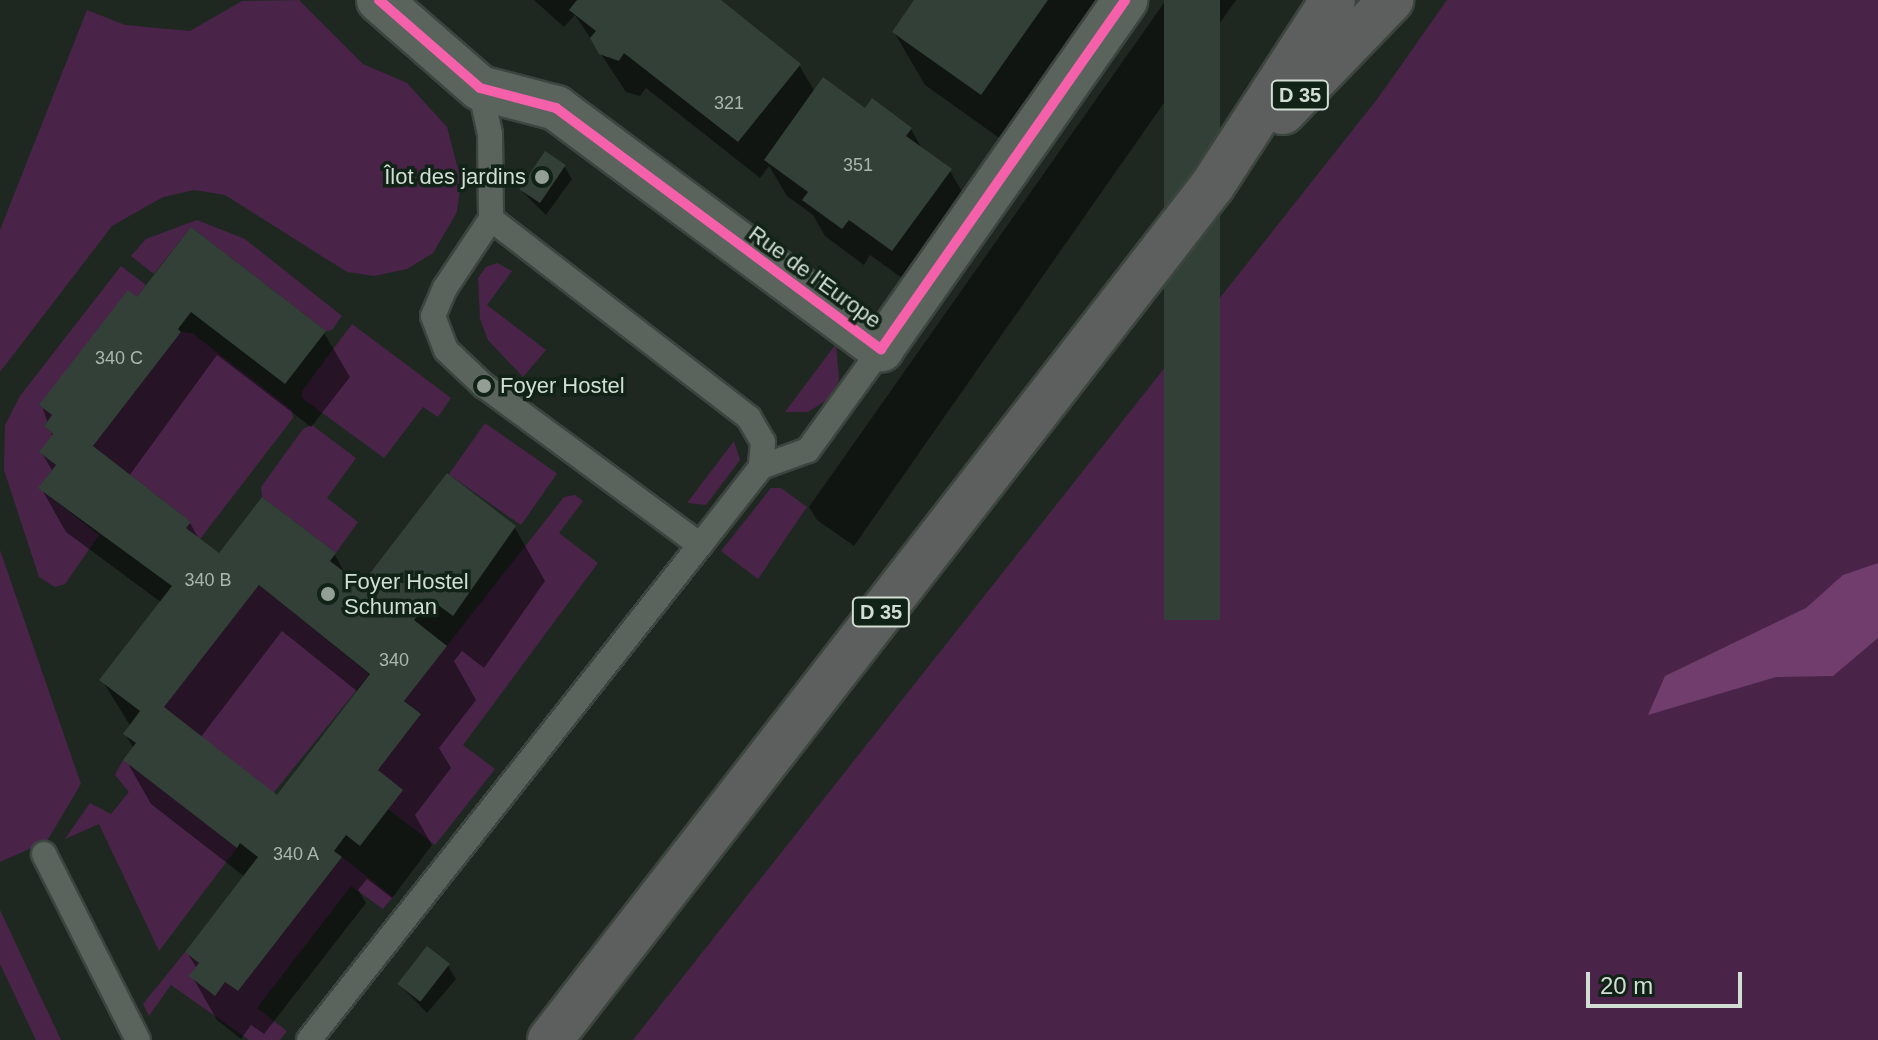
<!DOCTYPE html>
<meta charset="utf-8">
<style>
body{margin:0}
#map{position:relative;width:1878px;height:1040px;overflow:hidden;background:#1e2821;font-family:Helvetica,sans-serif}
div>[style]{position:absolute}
.green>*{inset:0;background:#492448;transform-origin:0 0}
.forest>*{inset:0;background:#703d6d}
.shadow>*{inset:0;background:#0007}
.building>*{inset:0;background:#334037;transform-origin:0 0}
.roads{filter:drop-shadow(2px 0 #3c453f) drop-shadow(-2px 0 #3c453f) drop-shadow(0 2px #3c453f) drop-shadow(0 -2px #3c453f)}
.service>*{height:24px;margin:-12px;padding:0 12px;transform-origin:12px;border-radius:12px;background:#5b635d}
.minor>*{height:44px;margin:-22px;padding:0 22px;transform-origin:22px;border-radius:22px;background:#5b635d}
.primary>*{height:44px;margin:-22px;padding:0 22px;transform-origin:22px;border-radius:22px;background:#5d5e5e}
.cycleway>*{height:10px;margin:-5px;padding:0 5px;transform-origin:5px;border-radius:5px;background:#f560ab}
.dots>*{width:22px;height:22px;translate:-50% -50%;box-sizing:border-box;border:4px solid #112216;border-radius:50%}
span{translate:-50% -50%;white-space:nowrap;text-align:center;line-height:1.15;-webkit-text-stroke:7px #112216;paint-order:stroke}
.number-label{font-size:18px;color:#aab6ad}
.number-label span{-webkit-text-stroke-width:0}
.shield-label span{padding:2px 6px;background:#112216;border:2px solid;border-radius:6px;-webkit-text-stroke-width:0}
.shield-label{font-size:20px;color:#d2ddd4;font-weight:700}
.poi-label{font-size:22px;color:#d2ddd4}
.right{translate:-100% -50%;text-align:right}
.left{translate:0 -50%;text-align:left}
.street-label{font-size:22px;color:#d2ddd4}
.scale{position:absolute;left:1586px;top:972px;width:156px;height:36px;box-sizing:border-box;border:4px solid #d2ddd4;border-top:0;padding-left:10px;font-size:24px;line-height:28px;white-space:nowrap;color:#d2ddd4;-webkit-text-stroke:6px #112216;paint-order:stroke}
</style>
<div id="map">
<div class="green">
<div style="clip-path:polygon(299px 0,363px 64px,407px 83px,447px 127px,461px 181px,457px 212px,433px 253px,407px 269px,374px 276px,347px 272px,225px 195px,194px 190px,163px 197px,112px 226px,0 372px,0 230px,87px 10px,125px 25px,190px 31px,242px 1px)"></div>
<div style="clip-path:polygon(1447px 0,1878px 0,1878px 1040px,633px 1040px,1378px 98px)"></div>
<div style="clip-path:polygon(197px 220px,245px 239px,342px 316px,332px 330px,326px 331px,191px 227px,154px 274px,131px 256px,146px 239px)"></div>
<div style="clip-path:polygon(497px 263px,512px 271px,487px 305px,546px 350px,523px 377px,488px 340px,480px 319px,478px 278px,486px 267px)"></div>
<div style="clip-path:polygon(121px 266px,146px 285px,44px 426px,53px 434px,40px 452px,56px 465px,39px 488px,99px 535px,65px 584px,55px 587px,39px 577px,4px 470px,5px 425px,20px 396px)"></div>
<div style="clip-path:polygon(352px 324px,451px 398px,438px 417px,423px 407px,384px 458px,302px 398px,302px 391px)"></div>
<div style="clip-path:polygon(181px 332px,192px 333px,292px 410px,293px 418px,200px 539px,186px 528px,191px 522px,93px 446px)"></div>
<div style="clip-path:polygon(836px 344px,839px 380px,830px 398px,808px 412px,785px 412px)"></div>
<div style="left:485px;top:423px;width:88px;height:63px;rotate:35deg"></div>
<div style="clip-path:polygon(312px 425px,356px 458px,327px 498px,358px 522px,336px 553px,262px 497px,261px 487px,303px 429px)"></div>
<div style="clip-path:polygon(734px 441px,740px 460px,706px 505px,687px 503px)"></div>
<div style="clip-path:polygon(771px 488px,781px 488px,807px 507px,758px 579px,721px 551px)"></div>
<div style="clip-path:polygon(575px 495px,583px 501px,559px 533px,598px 563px,463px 745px,495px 769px,435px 845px,388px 809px,378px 770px,421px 714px,404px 700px,564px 497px)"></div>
<div style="clip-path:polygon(0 550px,81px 784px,47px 841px,0 862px)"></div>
<div style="left:259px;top:585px;width:142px;height:155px;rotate:39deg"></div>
<div style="clip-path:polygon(123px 760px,237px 848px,159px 951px,99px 824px,65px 839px,90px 803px,111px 814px,129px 792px,115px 775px)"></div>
<div style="clip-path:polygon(342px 857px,393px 897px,383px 909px,351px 886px,257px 1008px,287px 1031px,280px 1040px,249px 1040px,171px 985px,149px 1016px,143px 1004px,185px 952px,238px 991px)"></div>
<div style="clip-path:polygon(0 910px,61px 1040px,36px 1040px,0 964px)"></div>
</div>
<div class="forest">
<div style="clip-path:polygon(1878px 563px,1878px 638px,1833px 676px,1776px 677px,1648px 715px,1665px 676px,1806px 608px,1843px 575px)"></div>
</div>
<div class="shadow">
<div style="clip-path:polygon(534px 0,718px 0,799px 65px,815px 92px,911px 129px,924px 152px,950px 171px,971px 207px,913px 286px,870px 255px,864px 265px,825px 236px,813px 215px,787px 196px,769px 166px,760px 178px,646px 88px,640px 96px,626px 92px,575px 15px,564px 27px)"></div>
<div style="clip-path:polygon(917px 0,1117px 0,1012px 147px,925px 85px,894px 32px)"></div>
<div style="clip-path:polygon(1166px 0,1236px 0,854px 546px,817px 520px,809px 507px)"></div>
<div style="clip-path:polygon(564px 166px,572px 179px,546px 215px,521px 190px)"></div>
<div style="clip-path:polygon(evenodd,137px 300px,324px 333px,350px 377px,311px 427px,217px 355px,129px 476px,190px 523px,200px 541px,226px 561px,335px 555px,347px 577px,361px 588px,515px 528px,545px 581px,484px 668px,462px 651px,454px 661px,476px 700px,439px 748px,451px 768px,415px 815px,432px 845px,392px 898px,367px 879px,358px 890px,366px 903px,264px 1034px,251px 1025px,241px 1039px,217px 1020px,192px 976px,197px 969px,187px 952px,245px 877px,151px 804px,126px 760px,134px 749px,125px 734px,131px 727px,102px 680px,162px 603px,66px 532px,41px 488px,53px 472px,42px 453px,53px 438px,42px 406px,137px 300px,282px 631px,358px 692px,277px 797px,200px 738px,282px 631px)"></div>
<div style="clip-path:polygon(448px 966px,456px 979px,427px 1013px,399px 984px)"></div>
</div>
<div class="building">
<div style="clip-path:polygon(577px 0,721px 0,801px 64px,738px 142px,624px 53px,619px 61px,599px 54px,590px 38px,596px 31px,569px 10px)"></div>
<div style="clip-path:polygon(914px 0,1048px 0,981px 95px,892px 32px)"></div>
<div style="left:1164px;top:0;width:56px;height:620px"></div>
<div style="clip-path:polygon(823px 77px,865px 108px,872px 98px,912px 128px,906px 136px,952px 169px,892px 251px,849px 220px,842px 229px,802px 200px,808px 192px,764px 160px)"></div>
<div style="left:545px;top:151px;width:25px;height:46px;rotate:34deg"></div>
<div style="clip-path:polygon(evenodd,191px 227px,326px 331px,285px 384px,191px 312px,178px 329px,181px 332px,93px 446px,191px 522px,186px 528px,219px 553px,262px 497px,336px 553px,330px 561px,361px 585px,447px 473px,516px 526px,453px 616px,430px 599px,414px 620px,447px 646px,404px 701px,421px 714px,378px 770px,403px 790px,360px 846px,346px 835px,334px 851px,342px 857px,238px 991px,225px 982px,215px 996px,189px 976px,199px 963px,185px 952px,258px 857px,240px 843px,237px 848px,123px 760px,136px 743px,123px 734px,140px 711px,99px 680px,172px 586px,38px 488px,56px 465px,39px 452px,53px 434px,44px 426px,52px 415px,39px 405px,128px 290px,137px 297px,191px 227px,259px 585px,370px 674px,277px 795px,164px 707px,259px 585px)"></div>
<div style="left:427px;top:946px;width:29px;height:48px;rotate:38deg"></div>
</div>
<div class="roads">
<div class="service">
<div style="left:480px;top:88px;width:47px;rotate:77.7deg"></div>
<div style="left:490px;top:134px;width:85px;rotate:89.3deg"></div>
<div style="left:491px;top:219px;width:326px;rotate:37.6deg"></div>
<div style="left:749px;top:418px;width:28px;rotate:60deg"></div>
<div style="left:763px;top:442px;width:25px;rotate:95deg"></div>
<div style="left:761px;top:467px;width:99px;rotate:128deg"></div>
<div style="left:700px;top:545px;width:268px;rotate:-143.6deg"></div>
<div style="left:484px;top:386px;width:52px;rotate:-136.5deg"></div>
<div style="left:446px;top:350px;width:36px;rotate:-111deg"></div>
<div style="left:433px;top:316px;width:30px;rotate:-67deg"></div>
<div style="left:445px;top:288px;width:83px;rotate:-56.3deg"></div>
<div style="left:761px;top:467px;width:50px;rotate:-19.9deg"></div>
<div style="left:808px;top:450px;width:125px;rotate:-54.1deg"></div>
<div style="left:44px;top:854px;width:208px;rotate:63.2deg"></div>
<div style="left:309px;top:1040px;width:631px;rotate:-51.69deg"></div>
</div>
<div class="minor">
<div style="left:379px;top:0;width:134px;rotate:41.1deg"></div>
<div style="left:480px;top:88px;width:79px;rotate:14.7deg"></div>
<div style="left:556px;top:108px;width:405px;rotate:36.6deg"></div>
<div style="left:881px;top:349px;width:426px;rotate:-55deg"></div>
</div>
<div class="primary">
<div style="left:1283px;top:112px;width:156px;rotate:-46deg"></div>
<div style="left:550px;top:1040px;width:1081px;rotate:-52.22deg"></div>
<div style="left:1212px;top:186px;width:222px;rotate:-57deg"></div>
</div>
</div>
<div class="cycleway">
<div style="left:379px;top:0;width:134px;rotate:41.1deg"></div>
<div style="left:480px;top:88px;width:79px;rotate:14.7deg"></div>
<div style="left:556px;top:108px;width:405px;rotate:36.6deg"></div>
<div style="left:881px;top:349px;width:426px;rotate:-55deg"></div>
</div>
<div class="dots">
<div style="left:542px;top:177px;background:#939e95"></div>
<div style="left:484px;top:386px;background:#939e95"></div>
<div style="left:328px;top:594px;background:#939e95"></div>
</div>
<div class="number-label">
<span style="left:729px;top:103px">321</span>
<span style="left:858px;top:165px">351</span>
<span style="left:119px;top:358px">340 C</span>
<span style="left:208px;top:580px">340 B</span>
<span style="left:394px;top:660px">340</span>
<span style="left:296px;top:854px">340 A</span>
</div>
<div class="shield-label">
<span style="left:1300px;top:95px">D 35</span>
<span style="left:881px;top:612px">D 35</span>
</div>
<div class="poi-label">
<span class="right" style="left:526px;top:177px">Îlot des jardins</span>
<span class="left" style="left:500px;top:386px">Foyer Hostel</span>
<span class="left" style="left:344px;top:594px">Foyer Hostel<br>Schuman</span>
</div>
<div class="street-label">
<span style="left:815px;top:277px;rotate:36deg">Rue de l'Europe</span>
</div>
<div class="scale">20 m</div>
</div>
